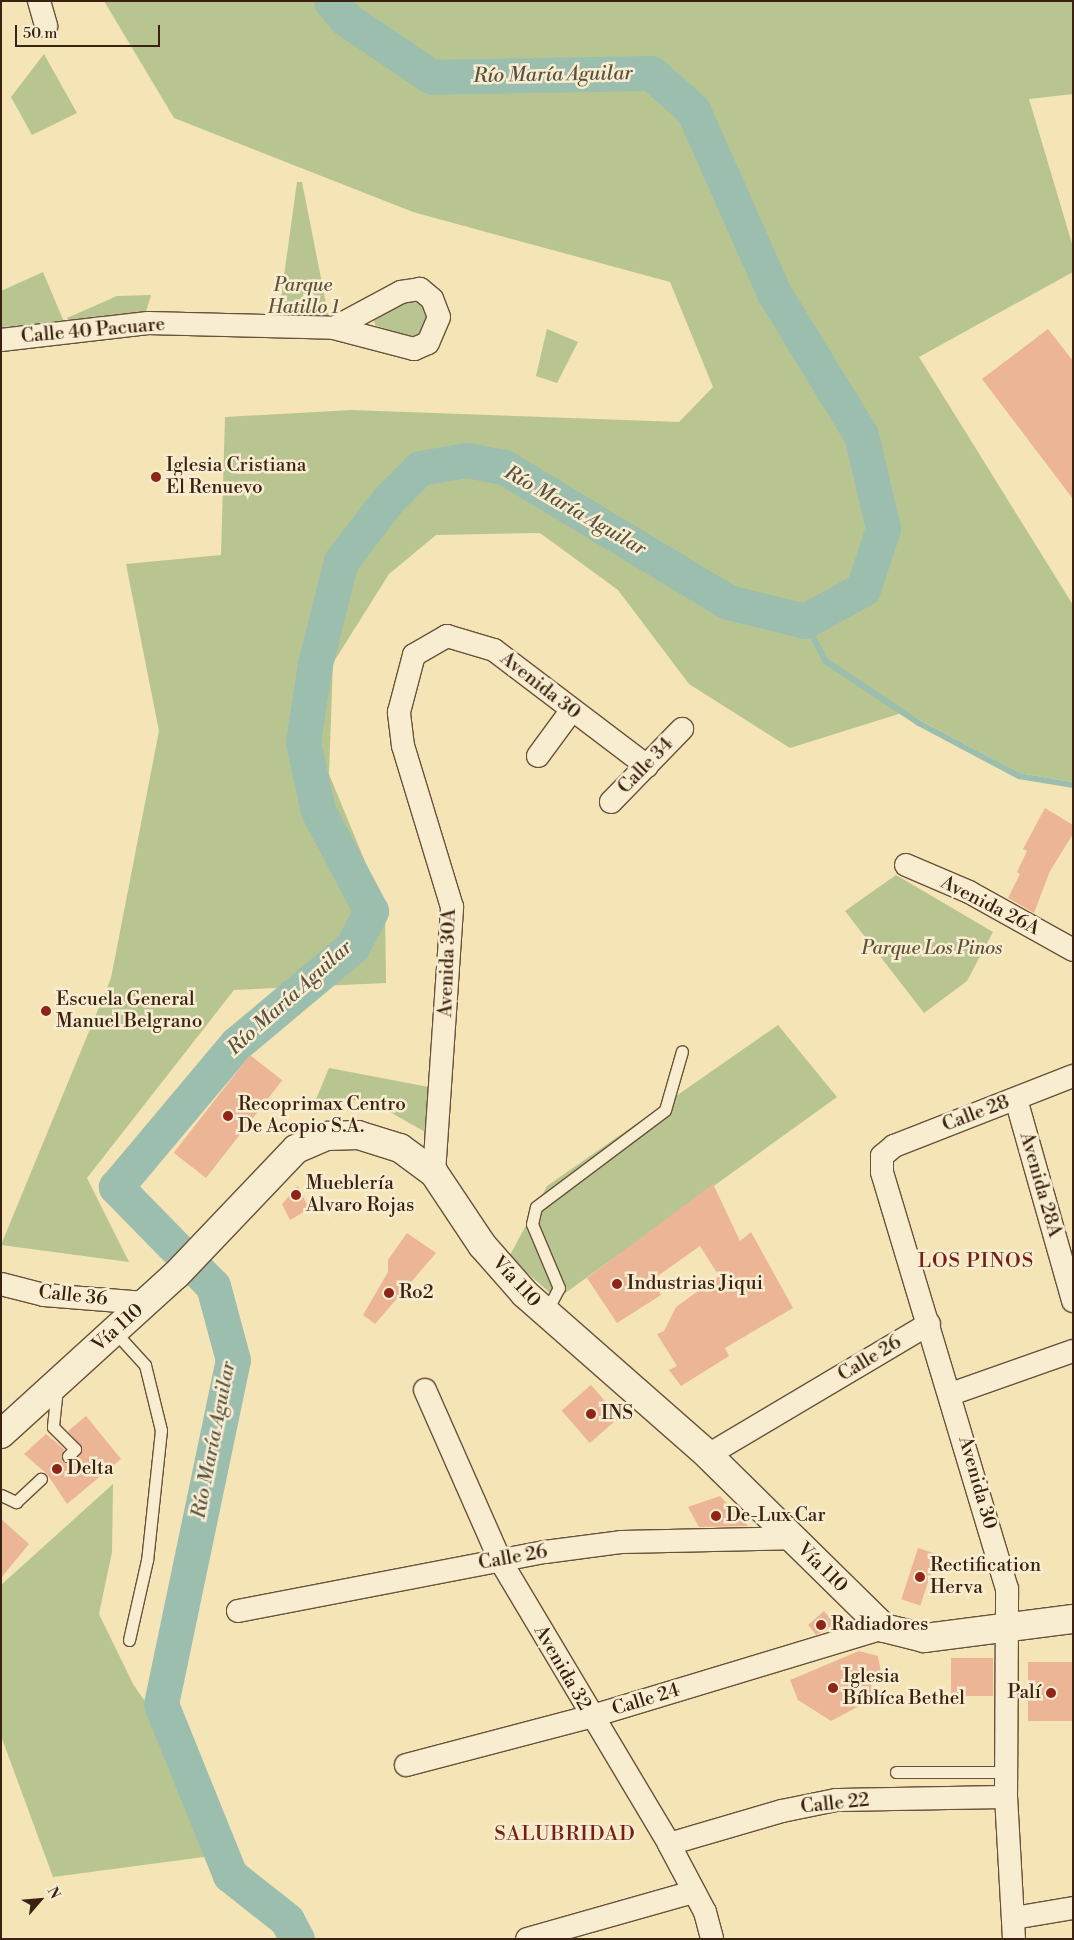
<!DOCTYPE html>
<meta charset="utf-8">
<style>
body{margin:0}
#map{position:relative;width:1074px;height:1940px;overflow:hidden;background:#f4e4b6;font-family:"Libre Bodoni",serif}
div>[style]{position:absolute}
.green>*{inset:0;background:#b8c591}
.stream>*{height:5.5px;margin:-2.75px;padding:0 2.75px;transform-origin:2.75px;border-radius:2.75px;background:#9cbeaf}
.river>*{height:35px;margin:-17.5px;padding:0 17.5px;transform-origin:17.5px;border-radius:17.5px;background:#9cbeaf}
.building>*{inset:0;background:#ecb596;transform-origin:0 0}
.roads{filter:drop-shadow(1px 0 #69523b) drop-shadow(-1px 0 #69523b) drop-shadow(0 1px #69523b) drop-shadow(0 -1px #69523b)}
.service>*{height:11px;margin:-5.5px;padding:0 5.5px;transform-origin:5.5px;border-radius:5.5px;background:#f8edd0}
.minor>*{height:22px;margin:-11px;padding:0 11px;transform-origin:11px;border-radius:11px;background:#f8edd0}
.secondary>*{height:28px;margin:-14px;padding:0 14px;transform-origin:14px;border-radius:14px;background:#f8edd0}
.dots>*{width:14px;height:14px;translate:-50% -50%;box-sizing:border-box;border:2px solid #f8edd0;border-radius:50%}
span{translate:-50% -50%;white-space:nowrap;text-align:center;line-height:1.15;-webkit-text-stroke:5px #f8edd0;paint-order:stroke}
.park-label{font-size:19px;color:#605238;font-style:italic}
.street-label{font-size:19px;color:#3b2112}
.poi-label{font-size:19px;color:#3b2112}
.left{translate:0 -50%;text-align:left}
.right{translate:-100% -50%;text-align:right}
.water-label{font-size:20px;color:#585041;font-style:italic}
.neighbourhood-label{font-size:20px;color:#7a1f14;letter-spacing:1px}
.frame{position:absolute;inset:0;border:2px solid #3b2112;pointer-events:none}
.north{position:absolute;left:15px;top:1875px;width:50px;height:50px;-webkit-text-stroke:4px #f8edd0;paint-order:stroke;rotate:63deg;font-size:14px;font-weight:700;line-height:20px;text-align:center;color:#3b2112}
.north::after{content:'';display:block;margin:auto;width:18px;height:22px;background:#3b2112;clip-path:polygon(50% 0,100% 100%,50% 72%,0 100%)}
.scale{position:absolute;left:15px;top:25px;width:145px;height:22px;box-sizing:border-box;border:2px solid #3b2112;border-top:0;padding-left:6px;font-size:15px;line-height:18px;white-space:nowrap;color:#3b2112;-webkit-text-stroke:4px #f8edd0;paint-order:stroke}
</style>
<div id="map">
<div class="green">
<div style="clip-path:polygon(104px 1px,1073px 1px,1073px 94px,1029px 99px,1073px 247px,1073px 272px,919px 357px,1073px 605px,1073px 782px,1019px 773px,905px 712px,790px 748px,689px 684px,618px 590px,540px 533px,436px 535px,389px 574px,333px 663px,329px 774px,385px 910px,386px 983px,234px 990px,87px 1178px,129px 1262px,1px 1245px,111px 978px,159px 731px,126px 564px,221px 555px,225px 417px,351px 410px,679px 422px,713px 387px,670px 282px,413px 212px,174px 118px)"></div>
<div style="clip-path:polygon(44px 54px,77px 113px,32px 135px,11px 97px)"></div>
<div style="clip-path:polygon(297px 182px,302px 182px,329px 319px,278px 319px)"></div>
<div style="clip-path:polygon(43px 272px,64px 322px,1px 327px,1px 291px)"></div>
<div style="clip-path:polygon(151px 295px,145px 315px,69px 323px,67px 318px,117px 296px)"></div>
<div style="clip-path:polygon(413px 298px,428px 304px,432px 317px,421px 337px,412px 339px,375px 325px,374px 319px)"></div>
<div style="clip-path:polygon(547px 329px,578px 342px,557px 383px,536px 376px)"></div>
<div style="clip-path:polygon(896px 875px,993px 932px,967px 981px,924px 1013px,845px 911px)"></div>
<div style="clip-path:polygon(778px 1025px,837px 1097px,557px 1299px,509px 1257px,547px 1186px)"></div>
<div style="clip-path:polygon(329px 1068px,434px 1088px,427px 1133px,381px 1107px,353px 1100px,314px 1104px)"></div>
<div style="clip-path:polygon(113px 1484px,112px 1552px,99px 1614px,133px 1684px,155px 1716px,211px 1856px,53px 1877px,1px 1736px,1px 1585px)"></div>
</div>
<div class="stream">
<div style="left:805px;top:621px;width:45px;rotate:62.3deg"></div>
<div style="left:826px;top:661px;width:112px;rotate:33.7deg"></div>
<div style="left:919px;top:723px;width:113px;rotate:27.9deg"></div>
<div style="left:1019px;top:776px;width:55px;rotate:9.5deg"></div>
</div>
<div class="river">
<div style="left:297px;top:1939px;width:21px;rotate:-118deg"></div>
<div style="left:287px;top:1920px;width:73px;rotate:-141.7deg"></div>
<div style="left:230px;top:1875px;width:184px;rotate:-112deg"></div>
<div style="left:161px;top:1704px;width:351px;rotate:-78.2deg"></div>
<div style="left:233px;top:1360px;width:77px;rotate:-105.1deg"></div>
<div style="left:213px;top:1286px;width:139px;rotate:-134.4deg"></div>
<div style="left:116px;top:1187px;width:187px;rotate:-50deg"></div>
<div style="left:236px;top:1044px;width:151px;rotate:-39.9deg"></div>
<div style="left:352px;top:947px;width:41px;rotate:-62.2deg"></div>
<div style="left:371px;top:911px;width:113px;rotate:-117.9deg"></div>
<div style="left:318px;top:811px;width:71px;rotate:-102.3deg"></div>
<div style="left:303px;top:742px;width:79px;rotate:-81.3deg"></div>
<div style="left:315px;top:664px;width:106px;rotate:-75.8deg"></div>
<div style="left:341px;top:561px;width:77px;rotate:-52.4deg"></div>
<div style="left:388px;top:500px;width:45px;rotate:-45deg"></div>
<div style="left:420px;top:468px;width:48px;rotate:-9.7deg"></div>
<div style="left:467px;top:460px;width:38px;rotate:11deg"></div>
<div style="left:504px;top:467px;width:262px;rotate:31.1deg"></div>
<div style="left:728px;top:602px;width:79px;rotate:13.9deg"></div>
<div style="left:805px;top:621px;width:66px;rotate:-28.9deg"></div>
<div style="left:863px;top:589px;width:64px;rotate:-71.8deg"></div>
<div style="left:883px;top:528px;width:96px;rotate:-103.3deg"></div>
<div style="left:861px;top:435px;width:167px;rotate:-121.5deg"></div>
<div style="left:774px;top:293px;width:200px;rotate:-113.9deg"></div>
<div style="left:693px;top:110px;width:56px;rotate:-138.6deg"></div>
<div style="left:651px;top:73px;width:219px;rotate:179deg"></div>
<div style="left:432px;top:77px;width:104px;rotate:-146deg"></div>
<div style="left:346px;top:19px;width:23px;rotate:-130deg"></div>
</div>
<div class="building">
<div style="clip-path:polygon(1048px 329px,1073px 361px,1073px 499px,982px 379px)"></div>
<div style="clip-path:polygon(1045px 808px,1073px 825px,1073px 834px,1050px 871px,1034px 913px,1008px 898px,1020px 874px,1017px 872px,1027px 851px,1023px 849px)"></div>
<div style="left:250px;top:1055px;width:41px;height:124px;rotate:38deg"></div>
<div style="clip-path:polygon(713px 1184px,740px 1241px,751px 1232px,793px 1308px,725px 1348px,729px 1356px,681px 1386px,669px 1370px,677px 1366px,657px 1334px,664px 1331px,676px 1307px,719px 1276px,700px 1246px,652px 1280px,661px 1295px,617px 1323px,587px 1278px)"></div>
<div style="clip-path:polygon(298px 1186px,309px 1209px,290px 1220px,282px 1204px)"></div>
<div style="clip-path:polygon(407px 1233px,436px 1253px,375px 1324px,363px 1315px,388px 1272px,388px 1260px)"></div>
<div style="left:591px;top:1385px;width:43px;height:39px;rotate:49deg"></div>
<div style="clip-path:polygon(86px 1416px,121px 1459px,67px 1504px,47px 1474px,24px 1454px,46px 1434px,64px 1449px,62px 1461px,73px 1462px,82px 1448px,68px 1431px)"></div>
<div style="clip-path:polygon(720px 1496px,748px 1526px,699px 1527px,688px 1507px)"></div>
<div style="clip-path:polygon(1px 1519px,29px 1544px,1px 1578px)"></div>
<div style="left:918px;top:1548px;width:20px;height:54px;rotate:18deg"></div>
<div style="clip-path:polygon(824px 1611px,835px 1625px,816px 1635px,808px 1625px)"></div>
<div style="clip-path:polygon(859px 1651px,878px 1656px,881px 1673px,868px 1680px,878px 1696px,831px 1721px,798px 1700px,790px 1680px)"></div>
<div style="left:993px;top:1658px;width:38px;height:42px;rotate:90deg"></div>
<div style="left:1073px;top:1662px;width:59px;height:45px;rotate:90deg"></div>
</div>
<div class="roads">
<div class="service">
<div style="left:546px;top:1312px;width:27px;rotate:-62deg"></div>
<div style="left:559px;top:1288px;width:69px;rotate:-112.9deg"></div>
<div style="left:532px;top:1224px;width:17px;rotate:-77deg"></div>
<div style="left:536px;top:1207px;width:161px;rotate:-36.9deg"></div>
<div style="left:665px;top:1110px;width:61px;rotate:-73.9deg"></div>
<div style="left:114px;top:1331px;width:46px;rotate:47.6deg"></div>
<div style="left:145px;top:1365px;width:67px;rotate:76.2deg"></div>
<div style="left:161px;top:1430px;width:131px;rotate:96.1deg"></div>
<div style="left:147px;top:1560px;width:82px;rotate:102.7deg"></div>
<div style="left:57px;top:1388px;width:39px;rotate:96deg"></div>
<div style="left:53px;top:1427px;width:31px;rotate:45deg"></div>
<div style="left:75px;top:1449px;width:10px;rotate:135deg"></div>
<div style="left:1px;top:1495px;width:17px;rotate:25deg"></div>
<div style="left:16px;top:1502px;width:34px;rotate:-43deg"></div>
<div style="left:896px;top:1772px;width:110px"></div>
</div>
<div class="minor">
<div style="left:39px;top:1px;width:26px;rotate:74deg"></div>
<div style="left:1px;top:340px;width:148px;rotate:-6.6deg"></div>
<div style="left:148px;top:323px;width:186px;rotate:1.5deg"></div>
<div style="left:334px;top:328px;width:83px;rotate:14.7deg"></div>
<div style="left:414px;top:349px;width:15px;rotate:-23deg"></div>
<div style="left:428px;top:343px;width:28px;rotate:-67deg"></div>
<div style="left:439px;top:317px;width:19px;rotate:-111deg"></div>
<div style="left:432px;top:299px;width:16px;rotate:-140deg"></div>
<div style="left:420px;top:289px;width:19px;rotate:171deg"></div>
<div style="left:401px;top:292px;width:76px;rotate:151.8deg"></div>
<div style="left:538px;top:756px;width:56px;rotate:-53.7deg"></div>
<div style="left:611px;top:802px;width:102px;rotate:-45.8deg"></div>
<div style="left:906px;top:865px;width:69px;rotate:23.2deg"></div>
<div style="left:969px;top:892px;width:119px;rotate:29.1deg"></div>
<div style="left:1016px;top:1099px;width:210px;rotate:74.2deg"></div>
<div style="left:434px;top:1173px;width:267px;rotate:-86.1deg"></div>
<div style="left:452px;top:907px;width:168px;rotate:-106.9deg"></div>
<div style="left:403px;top:746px;width:34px;rotate:-97deg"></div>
<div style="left:399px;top:712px;width:59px;rotate:-75.3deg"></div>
<div style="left:414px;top:655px;width:38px;rotate:-30deg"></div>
<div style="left:447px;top:636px;width:49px;rotate:16.6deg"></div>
<div style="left:494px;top:650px;width:192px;rotate:37.2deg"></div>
<div style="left:1px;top:1284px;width:44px;rotate:14.3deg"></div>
<div style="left:44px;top:1295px;width:101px;rotate:4.5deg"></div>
<div style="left:425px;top:1390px;width:186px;rotate:66.2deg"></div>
<div style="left:500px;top:1560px;width:330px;rotate:59.2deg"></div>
<div style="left:669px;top:1844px;width:77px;rotate:62.1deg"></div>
<div style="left:705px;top:1912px;width:28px;rotate:75deg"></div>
<div style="left:951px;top:1394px;width:129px;rotate:-19.4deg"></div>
<div style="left:708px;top:1455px;width:257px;rotate:-30.7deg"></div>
<div style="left:238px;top:1611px;width:313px;rotate:-10.9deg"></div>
<div style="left:545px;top:1552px;width:78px;rotate:-7.4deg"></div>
<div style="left:622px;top:1542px;width:170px;rotate:-1.3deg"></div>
<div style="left:406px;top:1765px;width:189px;rotate:-14.7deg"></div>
<div style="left:589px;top:1717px;width:308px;rotate:-16.8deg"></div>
<div style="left:669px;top:1844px;width:118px;rotate:-16.3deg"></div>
<div style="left:782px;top:1811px;width:55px;rotate:-11.5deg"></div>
<div style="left:836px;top:1800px;width:170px;rotate:-1deg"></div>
<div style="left:1014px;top:1918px;width:60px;rotate:-9.6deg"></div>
<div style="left:527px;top:1939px;width:173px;rotate:-15.8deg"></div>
<div style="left:1014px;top:1939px;width:142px;rotate:-93.2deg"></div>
<div style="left:1006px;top:1797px;width:208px;rotate:-89.7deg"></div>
<div style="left:1007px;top:1589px;width:435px;rotate:-106.7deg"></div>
<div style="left:882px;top:1172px;width:16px;rotate:-90deg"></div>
<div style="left:882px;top:1156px;width:16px;rotate:-40deg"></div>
<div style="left:894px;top:1146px;width:192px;rotate:-21.4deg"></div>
</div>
<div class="secondary">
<div style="left:1px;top:1434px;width:236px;rotate:-42.3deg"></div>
<div style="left:176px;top:1275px;width:174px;rotate:-46.4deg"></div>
<div style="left:296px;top:1149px;width:34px;rotate:-23deg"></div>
<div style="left:327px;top:1136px;width:31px;rotate:-2deg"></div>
<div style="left:358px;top:1135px;width:44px;rotate:17.2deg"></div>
<div style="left:400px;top:1148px;width:42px;rotate:36.3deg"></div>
<div style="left:434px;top:1173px;width:87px;rotate:56.3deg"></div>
<div style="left:482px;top:1245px;width:65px;rotate:48.7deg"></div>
<div style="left:525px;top:1294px;width:244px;rotate:41.3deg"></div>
<div style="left:708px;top:1455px;width:247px;rotate:44.5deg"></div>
<div style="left:884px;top:1628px;width:41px;rotate:14deg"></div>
<div style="left:924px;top:1638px;width:150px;rotate:-7.3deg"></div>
</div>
</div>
<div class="dots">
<div style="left:156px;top:477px;background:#8f2418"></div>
<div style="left:46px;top:1011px;background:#8f2418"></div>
<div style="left:228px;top:1116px;background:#8f2418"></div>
<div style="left:296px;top:1195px;background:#8f2418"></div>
<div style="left:617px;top:1284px;background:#8f2418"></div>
<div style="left:389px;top:1293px;background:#8f2418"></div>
<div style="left:591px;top:1414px;background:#8f2418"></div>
<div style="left:57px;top:1469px;background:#8f2418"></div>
<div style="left:716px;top:1516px;background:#8f2418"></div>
<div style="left:920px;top:1577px;background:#8f2418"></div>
<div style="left:821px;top:1625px;background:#8f2418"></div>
<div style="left:833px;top:1688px;background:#8f2418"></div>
<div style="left:1051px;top:1693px;background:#8f2418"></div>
</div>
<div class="park-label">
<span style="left:303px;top:297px">Parque<br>Hatillo 1</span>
<span style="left:932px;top:949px">Parque Los Pinos</span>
</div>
<div class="street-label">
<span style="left:93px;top:331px;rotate:-5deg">Calle 40 Pacuare</span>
<span style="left:540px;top:686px;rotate:38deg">Avenida 30</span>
<span style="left:646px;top:766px;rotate:-46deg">Calle 34</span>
<span style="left:990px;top:906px;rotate:27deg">Avenida 26A</span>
<span style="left:448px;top:963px;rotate:-88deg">Avenida 30A</span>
<span style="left:976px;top:1114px;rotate:-21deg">Calle 28</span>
<span style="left:1040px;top:1185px;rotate:74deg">Avenida 28A</span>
<span style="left:516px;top:1282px;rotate:47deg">Vía 110</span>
<span style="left:73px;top:1296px;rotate:6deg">Calle 36</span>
<span style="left:118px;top:1328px;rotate:-42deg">Vía 110</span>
<span style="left:870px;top:1359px;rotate:-31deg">Calle 26</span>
<span style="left:977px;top:1483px;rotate:74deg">Avenida 30</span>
<span style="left:513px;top:1558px;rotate:-10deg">Calle 26</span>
<span style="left:822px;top:1568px;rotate:44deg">Vía 110</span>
<span style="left:562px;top:1668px;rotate:60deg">Avenida 32</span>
<span style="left:646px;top:1700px;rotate:-17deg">Calle 24</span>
<span style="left:835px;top:1804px;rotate:-6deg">Calle 22</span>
</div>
<div class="poi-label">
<span class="left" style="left:166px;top:477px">Iglesia Cristiana<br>El Renuevo</span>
<span class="left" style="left:56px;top:1011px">Escuela General<br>Manuel Belgrano</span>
<span class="left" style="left:238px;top:1116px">Recoprimax Centro<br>De Acopio S.A.</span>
<span class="left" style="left:306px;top:1195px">Mueblería<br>Alvaro Rojas</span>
<span class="left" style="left:627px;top:1284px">Industrias Jiqui</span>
<span class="left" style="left:399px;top:1293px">Ro2</span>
<span class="left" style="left:601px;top:1414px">INS</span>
<span class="left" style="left:67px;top:1469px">Delta</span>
<span class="left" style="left:726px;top:1516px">De-Lux Car</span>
<span class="left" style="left:930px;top:1577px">Rectification<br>Herva</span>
<span class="left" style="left:831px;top:1625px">Radiadores</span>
<span class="left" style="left:843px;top:1688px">Iglesia<br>Bíblíca Bethel</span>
<span class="right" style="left:1041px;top:1693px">Palí</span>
</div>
<div class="water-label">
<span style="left:553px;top:75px;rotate:-1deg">Río María Aguilar</span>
<span style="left:575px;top:511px;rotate:30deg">Río María Aguilar</span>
<span style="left:290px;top:998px;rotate:-42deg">Río María Aguilar</span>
<span style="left:214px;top:1440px;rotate:-79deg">Río María Aguilar</span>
</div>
<div class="neighbourhood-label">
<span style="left:976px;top:1261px">LOS PINOS</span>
<span style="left:565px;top:1834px">SALUBRIDAD</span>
</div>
<div class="frame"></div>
<div class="north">N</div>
<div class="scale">50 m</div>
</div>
